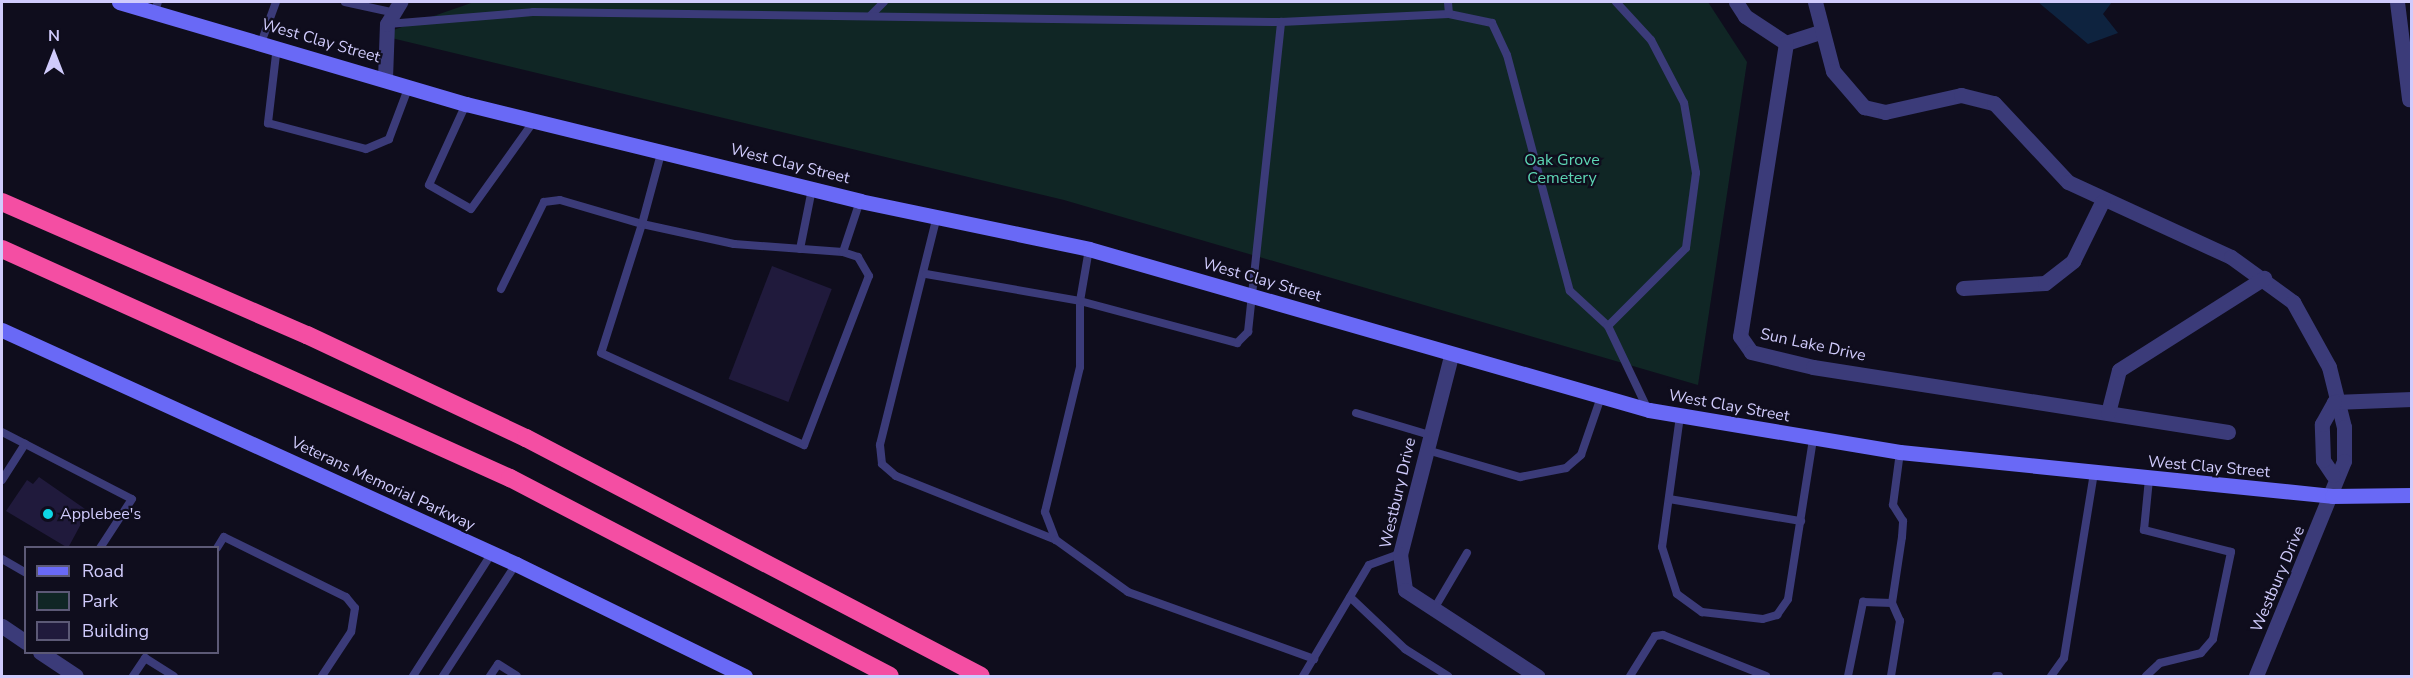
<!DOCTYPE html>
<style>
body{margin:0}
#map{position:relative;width:2413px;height:678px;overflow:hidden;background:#0f0d1d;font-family:"Nunito Sans",sans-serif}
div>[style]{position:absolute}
.green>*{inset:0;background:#102625}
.water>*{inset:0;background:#0e233f}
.building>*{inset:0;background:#201a3c;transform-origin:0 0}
.lane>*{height:8px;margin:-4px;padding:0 4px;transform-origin:4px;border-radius:4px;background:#3b3b79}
.street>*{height:15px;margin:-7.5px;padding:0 7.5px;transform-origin:7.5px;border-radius:7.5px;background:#3b3b79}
.secondary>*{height:15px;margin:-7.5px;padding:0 7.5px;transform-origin:7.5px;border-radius:7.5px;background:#6969f6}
.highway>*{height:18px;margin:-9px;padding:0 9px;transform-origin:9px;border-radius:9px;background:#f44ea3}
.dots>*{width:16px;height:16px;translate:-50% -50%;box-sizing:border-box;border:3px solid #0f0d1d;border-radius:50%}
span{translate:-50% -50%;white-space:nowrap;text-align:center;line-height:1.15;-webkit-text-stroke:4.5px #0f0d1d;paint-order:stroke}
.street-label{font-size:16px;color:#d0cbfc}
.park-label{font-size:16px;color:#5dd6b4}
.poi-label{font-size:16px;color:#d0cbfc}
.left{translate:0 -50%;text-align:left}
.frame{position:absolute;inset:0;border:3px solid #d0cbfc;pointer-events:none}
.legend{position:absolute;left:24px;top:546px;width:195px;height:108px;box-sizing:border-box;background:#0f0d1d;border:2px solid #5c5976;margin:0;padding:8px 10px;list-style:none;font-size:18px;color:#d0cbfc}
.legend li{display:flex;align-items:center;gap:12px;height:30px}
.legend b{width:30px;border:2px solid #5c5976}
.north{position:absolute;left:24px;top:24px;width:60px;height:60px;-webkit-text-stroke:4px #0f0d1d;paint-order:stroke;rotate:0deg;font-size:16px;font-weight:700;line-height:24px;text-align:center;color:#d0cbfc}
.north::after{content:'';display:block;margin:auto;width:21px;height:27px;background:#d0cbfc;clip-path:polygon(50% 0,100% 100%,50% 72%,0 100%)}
</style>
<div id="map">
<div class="green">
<div style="clip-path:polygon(474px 2px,1708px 2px,1747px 62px,1698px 385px,1064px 200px,379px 35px)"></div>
</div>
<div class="water">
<div style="clip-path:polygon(2038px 2px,2112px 2px,2103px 14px,2118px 33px,2088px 44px)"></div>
</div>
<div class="building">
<div style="left:772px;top:266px;width:64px;height:121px;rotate:21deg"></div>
<div style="clip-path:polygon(39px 477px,88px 511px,68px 548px,6px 511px,27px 480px,33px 484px)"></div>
</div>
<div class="lane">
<div style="left:345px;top:2px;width:47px;rotate:12.3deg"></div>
<div style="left:155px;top:11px;width:9px;rotate:-72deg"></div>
<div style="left:1449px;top:14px;width:44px;rotate:11.8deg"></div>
<div style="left:1492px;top:23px;width:35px;rotate:65deg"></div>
<div style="left:1507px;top:55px;width:244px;rotate:75.1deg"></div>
<div style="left:1570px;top:291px;width:52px;rotate:42.6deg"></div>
<div style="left:1608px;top:326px;width:93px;rotate:64.5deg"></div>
<div style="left:871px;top:15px;width:18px;rotate:-45deg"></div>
<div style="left:388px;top:24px;width:145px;rotate:-4.7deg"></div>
<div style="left:533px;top:12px;width:748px;rotate:0.77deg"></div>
<div style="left:261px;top:43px;width:44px;rotate:-69.9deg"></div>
<div style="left:277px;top:46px;width:78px;rotate:96.7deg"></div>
<div style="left:268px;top:123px;width:101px;rotate:14.9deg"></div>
<div style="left:366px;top:149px;width:25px;rotate:-23deg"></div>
<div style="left:389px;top:139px;width:57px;rotate:-69.3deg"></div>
<div style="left:466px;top:104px;width:89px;rotate:114.6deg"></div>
<div style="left:429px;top:185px;width:48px;rotate:29.7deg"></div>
<div style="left:471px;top:209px;width:108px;rotate:-54.4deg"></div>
<div style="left:937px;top:216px;width:236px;rotate:104deg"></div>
<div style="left:880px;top:445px;width:19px;rotate:84deg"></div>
<div style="left:882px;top:464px;width:18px;rotate:41deg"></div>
<div style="left:896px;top:476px;width:172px;rotate:21.8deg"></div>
<div style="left:800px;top:249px;width:61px;rotate:-78.7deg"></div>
<div style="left:1089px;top:249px;width:53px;rotate:99.8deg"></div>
<div style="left:1080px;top:301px;width:66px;rotate:90deg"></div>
<div style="left:1080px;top:367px;width:149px;rotate:103.6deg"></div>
<div style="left:1045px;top:512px;width:30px;rotate:69deg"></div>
<div style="left:1056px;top:540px;width:89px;rotate:35.8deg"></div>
<div style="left:1128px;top:592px;width:198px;rotate:19.8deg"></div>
<div style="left:843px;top:252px;width:109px;rotate:-175.8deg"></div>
<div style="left:734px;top:244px;width:94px;rotate:-167.7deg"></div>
<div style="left:642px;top:224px;width:135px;rotate:107.6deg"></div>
<div style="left:601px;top:353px;width:223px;rotate:24.4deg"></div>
<div style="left:804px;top:445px;width:181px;rotate:-69deg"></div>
<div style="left:869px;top:276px;width:22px;rotate:-120deg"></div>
<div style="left:858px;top:257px;width:16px;rotate:-162deg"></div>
<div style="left:843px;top:252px;width:54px;rotate:-71.6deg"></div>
<div style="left:926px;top:274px;width:156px;rotate:9.9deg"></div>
<div style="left:1080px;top:301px;width:163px;rotate:15deg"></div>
<div style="left:1237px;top:343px;width:16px;rotate:-45deg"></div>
<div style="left:1248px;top:332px;width:312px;rotate:-83.9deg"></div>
<div style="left:1281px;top:22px;width:168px;rotate:-2.7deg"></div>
<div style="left:1449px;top:14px;width:12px;rotate:-95deg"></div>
<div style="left:501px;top:289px;width:97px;rotate:-63.7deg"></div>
<div style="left:544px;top:202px;width:16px;rotate:-7deg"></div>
<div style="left:560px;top:200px;width:85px;rotate:16.3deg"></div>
<div style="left:642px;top:224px;width:77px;rotate:-74.9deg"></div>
<div style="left:1608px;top:326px;width:110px;rotate:-45deg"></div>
<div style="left:1686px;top:248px;width:76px;rotate:-82.4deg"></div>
<div style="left:1696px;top:173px;width:71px;rotate:-99.7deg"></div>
<div style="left:1684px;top:103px;width:71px;rotate:-117.6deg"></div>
<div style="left:1651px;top:40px;width:52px;rotate:-132.6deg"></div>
<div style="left:1356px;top:413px;width:77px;rotate:16.6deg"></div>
<div style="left:1680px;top:416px;width:132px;rotate:97.8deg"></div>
<div style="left:1662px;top:547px;width:49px;rotate:72.3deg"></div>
<div style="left:1677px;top:594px;width:31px;rotate:36deg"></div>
<div style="left:1702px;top:612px;width:61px;rotate:6.5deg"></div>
<div style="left:1763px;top:619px;width:15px;rotate:-16deg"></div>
<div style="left:1777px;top:615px;width:19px;rotate:-55deg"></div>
<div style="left:1788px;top:599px;width:162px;rotate:-81.1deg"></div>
<div style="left:2px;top:432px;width:146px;rotate:27.3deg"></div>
<div style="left:132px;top:499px;width:59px;rotate:123.1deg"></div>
<div style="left:1427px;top:450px;width:97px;rotate:16.2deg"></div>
<div style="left:1520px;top:477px;width:47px;rotate:-11.1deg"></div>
<div style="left:1566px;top:468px;width:20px;rotate:-41deg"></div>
<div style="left:1581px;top:455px;width:61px;rotate:-71deg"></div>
<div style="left:2px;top:480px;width:43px;rotate:-57.4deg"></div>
<div style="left:1669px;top:499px;width:134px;rotate:9.5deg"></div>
<div style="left:217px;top:548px;width:13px;rotate:-58deg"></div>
<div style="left:224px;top:537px;width:136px;rotate:26.2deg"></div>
<div style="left:346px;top:597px;width:14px;rotate:51deg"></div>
<div style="left:355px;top:608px;width:24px;rotate:99deg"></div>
<div style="left:351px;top:632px;width:53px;rotate:123.4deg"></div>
<div style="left:2px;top:559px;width:28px;rotate:30deg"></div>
<div style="left:1350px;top:597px;width:76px;rotate:43.4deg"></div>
<div style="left:1405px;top:649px;width:51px;rotate:32.1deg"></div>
<div style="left:1434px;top:609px;width:65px;rotate:-59.5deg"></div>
<div style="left:133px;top:676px;width:22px;rotate:-56deg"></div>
<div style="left:145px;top:658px;width:34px;rotate:32deg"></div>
<div style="left:413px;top:676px;width:146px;rotate:-57.3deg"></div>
<div style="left:443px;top:676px;width:134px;rotate:-56.9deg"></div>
<div style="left:490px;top:676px;width:14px;rotate:-56deg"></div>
<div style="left:498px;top:664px;width:22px;rotate:32deg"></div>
<div style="left:1303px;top:676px;width:129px;rotate:-59.3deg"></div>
<div style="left:1369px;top:565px;width:33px;rotate:-20deg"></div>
<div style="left:1630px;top:676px;width:47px;rotate:-58deg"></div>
<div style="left:1655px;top:636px;width:8px;rotate:-7deg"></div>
<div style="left:1663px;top:635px;width:111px;rotate:21.7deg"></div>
<div style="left:1848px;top:676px;width:76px;rotate:-78.5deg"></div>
<div style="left:1863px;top:602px;width:29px;rotate:2deg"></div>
<div style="left:1891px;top:676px;width:56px;rotate:-80.7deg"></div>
<div style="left:1900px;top:621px;width:20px;rotate:-114deg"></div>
<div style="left:1892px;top:603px;width:67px;rotate:-81.4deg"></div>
<div style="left:1902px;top:537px;width:16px;rotate:-86deg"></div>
<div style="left:1903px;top:521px;width:19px;rotate:-122deg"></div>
<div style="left:1893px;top:505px;width:53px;rotate:-82.5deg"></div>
<div style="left:1996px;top:676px;width:3px"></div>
<div style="left:2051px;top:676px;width:22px;rotate:-54deg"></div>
<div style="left:2064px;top:658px;width:187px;rotate:-80.8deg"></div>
<div style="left:2146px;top:676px;width:19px;rotate:-43deg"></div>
<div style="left:2160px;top:663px;width:42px;rotate:-13.7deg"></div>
<div style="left:2201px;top:653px;width:18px;rotate:-49deg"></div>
<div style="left:2213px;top:639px;width:89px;rotate:-78.3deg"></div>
<div style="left:2231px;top:552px;width:90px;rotate:-165.8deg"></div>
<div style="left:2144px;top:530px;width:51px;rotate:-84.4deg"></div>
</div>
<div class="street">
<div style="left:1736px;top:2px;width:17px;rotate:57deg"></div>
<div style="left:1745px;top:16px;width:49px;rotate:33.4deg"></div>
<div style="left:1786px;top:43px;width:36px;rotate:-18deg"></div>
<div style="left:1815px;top:2px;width:71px;rotate:75.4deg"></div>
<div style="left:1833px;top:71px;width:48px;rotate:49.3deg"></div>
<div style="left:1864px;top:107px;width:22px;rotate:13deg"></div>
<div style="left:1885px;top:112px;width:78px;rotate:-12.6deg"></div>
<div style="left:1961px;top:95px;width:34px;rotate:14deg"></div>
<div style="left:1994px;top:103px;width:108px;rotate:46.9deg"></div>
<div style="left:2068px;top:182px;width:179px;rotate:24.7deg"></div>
<div style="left:2231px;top:257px;width:77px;rotate:36deg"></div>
<div style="left:2293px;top:302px;width:74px;rotate:61deg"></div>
<div style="left:2329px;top:367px;width:62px;rotate:76deg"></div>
<div style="left:2344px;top:427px;width:34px;rotate:90deg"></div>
<div style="left:2344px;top:461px;width:232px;rotate:112.3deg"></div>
<div style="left:2397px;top:2px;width:98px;rotate:82.9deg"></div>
<div style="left:1786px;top:43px;width:297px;rotate:98.9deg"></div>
<div style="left:1740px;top:336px;width:19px;rotate:55deg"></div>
<div style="left:1751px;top:352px;width:64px;rotate:13.6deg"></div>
<div style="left:1813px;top:367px;width:420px;rotate:8.9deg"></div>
<div style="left:385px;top:78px;width:54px;rotate:-87.9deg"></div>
<div style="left:387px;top:24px;width:26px;rotate:-59deg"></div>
<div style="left:1963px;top:288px;width:82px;rotate:-3.5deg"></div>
<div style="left:2045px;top:283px;width:36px;rotate:-38deg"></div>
<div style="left:2073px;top:261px;width:66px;rotate:-63.8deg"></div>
<div style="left:1451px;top:356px;width:204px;rotate:104.4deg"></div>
<div style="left:1400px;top:554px;width:36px;rotate:82deg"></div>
<div style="left:1405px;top:590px;width:158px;rotate:33.1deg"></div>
<div style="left:2334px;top:402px;width:78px;rotate:-2.2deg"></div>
<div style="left:2108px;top:413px;width:44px;rotate:-75.7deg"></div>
<div style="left:2119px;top:370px;width:172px;rotate:-32.4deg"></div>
<div style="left:2333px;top:475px;width:18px;rotate:-124deg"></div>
<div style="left:2323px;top:460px;width:36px;rotate:-92deg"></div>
<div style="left:2322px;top:424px;width:25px;rotate:-61deg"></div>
<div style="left:2px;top:626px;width:29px;rotate:34deg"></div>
<div style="left:40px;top:652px;width:43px;rotate:33.7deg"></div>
</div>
<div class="secondary">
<div style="left:119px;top:2px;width:362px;rotate:16.4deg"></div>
<div style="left:466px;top:104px;width:406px;rotate:13.8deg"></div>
<div style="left:860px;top:201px;width:234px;rotate:11.8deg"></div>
<div style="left:1089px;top:249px;width:583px;rotate:16.04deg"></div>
<div style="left:1649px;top:410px;width:254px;rotate:9.5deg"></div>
<div style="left:1900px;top:452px;width:434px;rotate:5.8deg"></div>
<div style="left:2332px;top:496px;width:80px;rotate:-0.7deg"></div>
<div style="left:2px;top:330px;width:565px;rotate:24.48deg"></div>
<div style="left:516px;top:564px;width:255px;rotate:26.1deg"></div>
</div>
<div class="highway">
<div style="left:2px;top:202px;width:333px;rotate:23.6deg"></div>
<div style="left:307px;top:335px;width:242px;rotate:25.2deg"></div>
<div style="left:526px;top:438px;width:513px;rotate:27.61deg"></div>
<div style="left:2px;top:249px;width:557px;rotate:24.27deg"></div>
<div style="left:510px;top:478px;width:428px;rotate:27.5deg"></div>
</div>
<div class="dots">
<div style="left:48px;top:514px;background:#0ed6e5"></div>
</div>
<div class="street-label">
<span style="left:321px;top:41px;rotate:16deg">West Clay Street</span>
<span style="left:790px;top:164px;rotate:14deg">West Clay Street</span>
<span style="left:1262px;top:280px;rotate:16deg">West Clay Street</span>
<span style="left:1813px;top:345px;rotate:12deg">Sun Lake Drive</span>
<span style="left:1729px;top:406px;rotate:10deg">West Clay Street</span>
<span style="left:2209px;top:467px;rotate:5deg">West Clay Street</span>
<span style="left:383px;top:484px;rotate:25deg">Veterans Memorial Parkway</span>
<span style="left:1398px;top:493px;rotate:-77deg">Westbury Drive</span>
<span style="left:2278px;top:579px;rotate:-67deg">Westbury Drive</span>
</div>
<div class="park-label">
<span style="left:1562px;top:169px">Oak Grove<br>Cemetery</span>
</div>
<div class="poi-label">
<span class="left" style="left:60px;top:514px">Applebee's</span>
</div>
<div class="frame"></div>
<ul class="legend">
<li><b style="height:8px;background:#6969f6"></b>Road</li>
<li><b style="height:16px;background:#102625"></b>Park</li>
<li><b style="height:16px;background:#201a3c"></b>Building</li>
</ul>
<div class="north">N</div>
</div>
